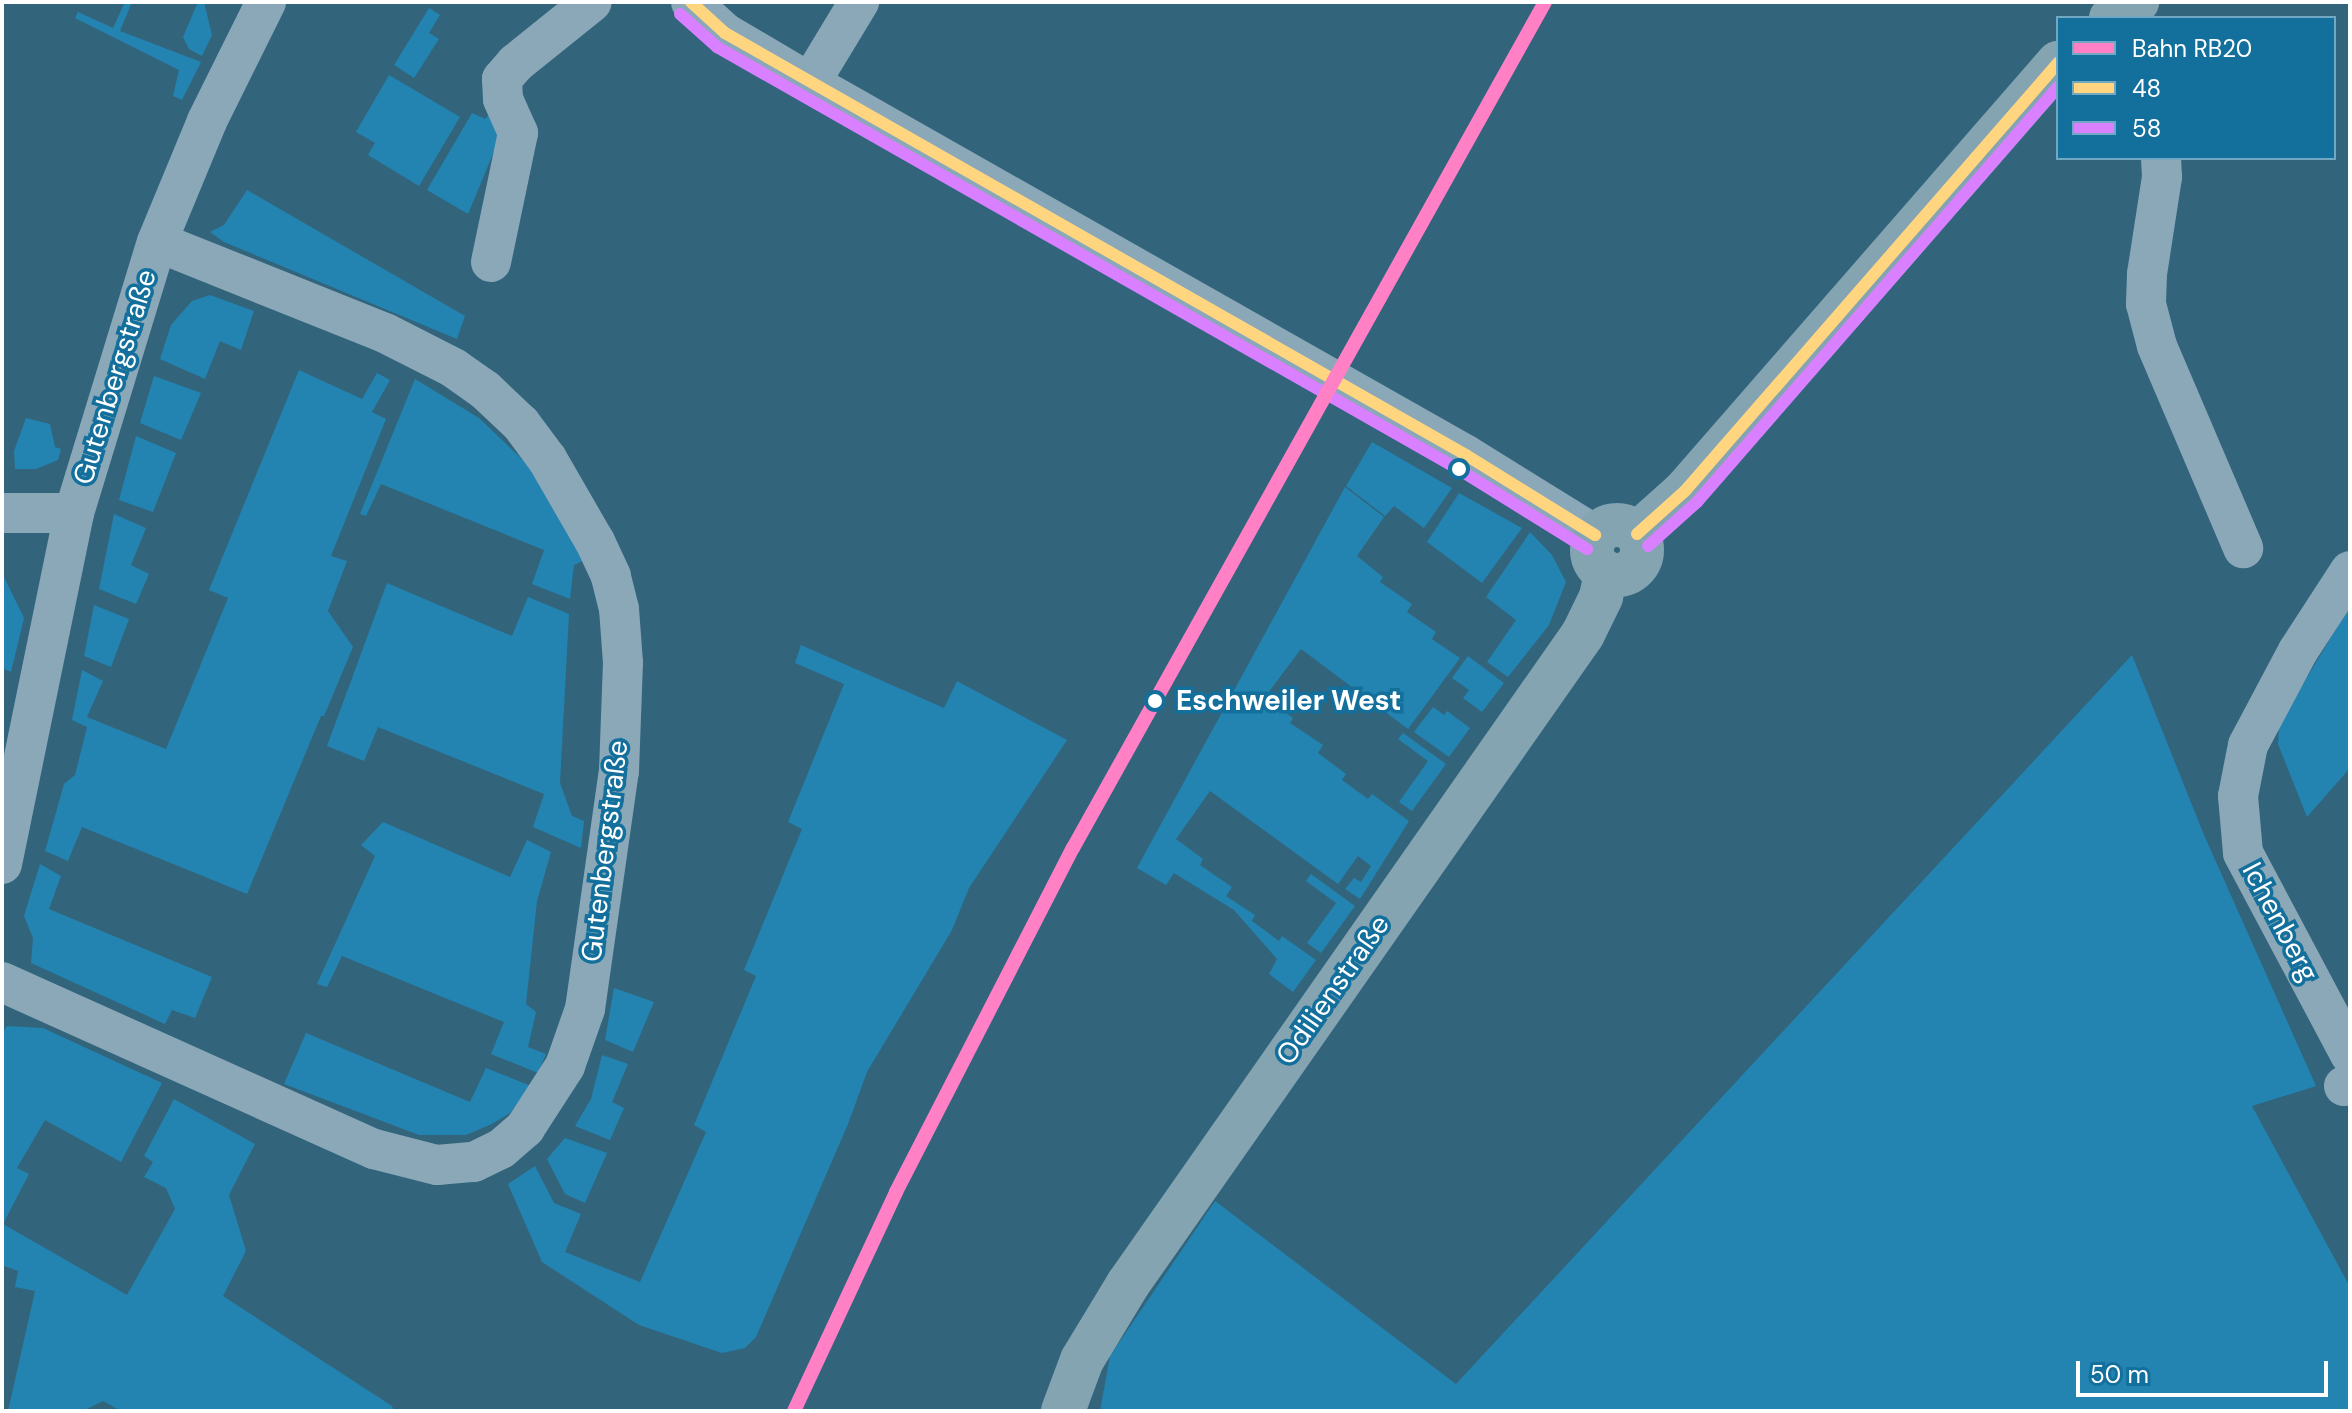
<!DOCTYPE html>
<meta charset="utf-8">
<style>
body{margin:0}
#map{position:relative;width:2352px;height:1413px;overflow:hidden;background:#32647c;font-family:"DM Sans",sans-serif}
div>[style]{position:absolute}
.green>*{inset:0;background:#2384b1}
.street>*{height:40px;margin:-20px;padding:0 20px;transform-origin:20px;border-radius:20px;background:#8aa8b7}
.secondary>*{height:44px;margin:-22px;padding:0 22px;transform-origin:22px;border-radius:22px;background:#84a4b2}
.secondary>.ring{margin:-22px;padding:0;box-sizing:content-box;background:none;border:44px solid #84a4b2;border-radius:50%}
.bus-1>*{height:12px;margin:-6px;padding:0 6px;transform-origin:6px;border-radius:6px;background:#ffd580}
.bus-2>*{height:12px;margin:-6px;padding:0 6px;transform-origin:6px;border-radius:6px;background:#d880ff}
.rail-1>*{height:14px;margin:-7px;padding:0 7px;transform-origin:7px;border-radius:7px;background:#ff80c5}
.dots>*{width:22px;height:22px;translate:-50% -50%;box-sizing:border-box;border:4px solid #136f9c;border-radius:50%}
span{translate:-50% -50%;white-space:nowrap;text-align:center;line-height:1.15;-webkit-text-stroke:7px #136f9c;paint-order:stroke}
.street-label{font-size:28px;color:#fff}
.stop-label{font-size:28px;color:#fff;font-weight:700}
.left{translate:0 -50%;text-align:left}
.frame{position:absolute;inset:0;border:4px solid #fff;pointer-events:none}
.legend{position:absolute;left:2056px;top:16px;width:280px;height:144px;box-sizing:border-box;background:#136f9c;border:2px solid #71a9c4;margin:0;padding:10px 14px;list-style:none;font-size:24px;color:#fff}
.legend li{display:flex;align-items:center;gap:16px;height:40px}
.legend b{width:40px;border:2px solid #71a9c4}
.scale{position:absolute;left:2076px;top:1361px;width:252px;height:36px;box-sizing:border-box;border:4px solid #fff;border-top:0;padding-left:10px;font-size:24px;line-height:28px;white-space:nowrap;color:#fff;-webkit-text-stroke:6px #136f9c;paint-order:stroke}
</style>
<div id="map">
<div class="green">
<div style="clip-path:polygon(125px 2px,132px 2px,120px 31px,201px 62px,182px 100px,173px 96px,179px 70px,75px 18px,78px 12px,113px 28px)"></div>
<div style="clip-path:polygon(198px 2px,204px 2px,212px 35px,202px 56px,189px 49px,183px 37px)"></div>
<div style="clip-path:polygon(429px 8px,440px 15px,429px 33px,439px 39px,414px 78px,394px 65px)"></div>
<div style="clip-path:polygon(389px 75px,460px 117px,419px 186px,368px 155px,375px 143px,356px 132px)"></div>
<div style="clip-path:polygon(495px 108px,507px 120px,468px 214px,427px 190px,472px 113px,485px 119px)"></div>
<div style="clip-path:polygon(247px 190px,465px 316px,457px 339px,224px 242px,210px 232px,224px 225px)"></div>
<div style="clip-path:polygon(210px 295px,254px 311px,241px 350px,220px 341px,205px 379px,160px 359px,171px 325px,192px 301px)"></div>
<div style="clip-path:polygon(299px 370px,362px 399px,377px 373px,390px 380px,372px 412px,386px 419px,331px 556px,347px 561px,328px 611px,353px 647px,324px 716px,321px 716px,247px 894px,82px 827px,68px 861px,45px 851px,64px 784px,75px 775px,87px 727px,72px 720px,82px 670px,103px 681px,87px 717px,166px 749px,228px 598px,209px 590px)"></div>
<div style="clip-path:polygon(154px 376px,201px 393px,181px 440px,140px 423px)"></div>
<div style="clip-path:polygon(415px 379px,479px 418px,524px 461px,565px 517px,583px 561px,574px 565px,570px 599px,532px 584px,544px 550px,381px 484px,366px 516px,360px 514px)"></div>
<div style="clip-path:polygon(26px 418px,50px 424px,55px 447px,61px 449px,58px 460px,36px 469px,15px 469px,14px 451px)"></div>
<div style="clip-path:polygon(136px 436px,176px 453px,153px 512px,119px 500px)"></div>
<div style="clip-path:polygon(1372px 442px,1452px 488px,1424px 528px,1394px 506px,1385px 516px,1346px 486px)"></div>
<div style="clip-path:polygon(1345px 487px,1384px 517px,1357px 556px,1383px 577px,1380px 582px,1412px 604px,1407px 612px,1436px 632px,1432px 639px,1460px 658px,1408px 729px,1301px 649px,1265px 697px,1293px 718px,1290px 723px,1323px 745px,1318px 753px,1346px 774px,1342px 780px,1368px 799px,1372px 794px,1409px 821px,1360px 899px,1345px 889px,1354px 878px,1361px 882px,1371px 866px,1358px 856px,1338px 884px,1210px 791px,1176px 839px,1203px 859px,1200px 865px,1232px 887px,1226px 896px,1255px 915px,1252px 921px,1279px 941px,1282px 936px,1316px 960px,1293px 992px,1269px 974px,1277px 959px,1234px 910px,1174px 873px,1166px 885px,1137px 868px)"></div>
<div style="clip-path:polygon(1459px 493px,1522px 528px,1482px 583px,1427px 542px)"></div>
<div style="clip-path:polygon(114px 514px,146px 528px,131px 565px,149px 574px,136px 604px,99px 589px)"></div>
<div style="clip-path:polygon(1530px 532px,1552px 555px,1566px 582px,1549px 625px,1508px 677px,1487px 662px,1516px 620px,1486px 597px)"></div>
<div style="clip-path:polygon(2px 573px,24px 618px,11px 672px,2px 668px)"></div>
<div style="clip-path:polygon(387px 583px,512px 636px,528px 597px,569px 614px,560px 783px,572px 816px,584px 821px,581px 848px,533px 827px,544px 794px,378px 727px,364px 761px,327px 746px)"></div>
<div style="clip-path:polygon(94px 605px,129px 619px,111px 667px,84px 656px)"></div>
<div style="clip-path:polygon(2350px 606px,2350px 768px,2307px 817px,2278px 744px,2279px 724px)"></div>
<div style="clip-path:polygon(801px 645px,944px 708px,957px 681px,1067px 740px,969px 888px,952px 930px,867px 1072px,848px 1124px,756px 1337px,745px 1348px,722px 1353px,639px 1325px,542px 1262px,508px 1184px,535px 1166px,554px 1203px,581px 1214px,565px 1252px,640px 1282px,706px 1132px,694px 1125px,756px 976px,744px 970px,802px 829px,788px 822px,844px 684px,795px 663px)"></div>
<div style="clip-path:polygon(2132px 655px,2204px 835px,2316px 1086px,2252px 1106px,2350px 1287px,2350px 1411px,1100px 1411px,1110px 1356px,1215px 1201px,1456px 1384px)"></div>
<div style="clip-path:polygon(1468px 656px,1504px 683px,1482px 712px,1463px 698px,1469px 690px,1452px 678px)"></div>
<div style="clip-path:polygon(1433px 707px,1444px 715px,1447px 711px,1470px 728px,1449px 757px,1414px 732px)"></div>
<div style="clip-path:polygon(1403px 733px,1446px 764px,1412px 811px,1399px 802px,1428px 761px,1398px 739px)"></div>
<div style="clip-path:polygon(383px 822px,510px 877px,527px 840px,551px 852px,537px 901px,526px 1004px,536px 1012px,528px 1047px,546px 1054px,538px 1073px,491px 1054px,504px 1022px,342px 956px,327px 987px,317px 984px,375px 856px,361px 845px)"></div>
<div style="clip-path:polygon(40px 864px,61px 876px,49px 909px,212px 977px,195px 1018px,172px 1010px,165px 1024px,31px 963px,33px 938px,24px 916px)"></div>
<div style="clip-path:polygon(1311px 874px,1355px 906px,1321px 953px,1307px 943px,1336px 903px,1306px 881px)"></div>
<div style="clip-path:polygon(614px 988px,654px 1002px,633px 1052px,605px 1040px)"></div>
<div style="clip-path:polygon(7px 1026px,43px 1028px,162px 1083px,121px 1162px,45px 1120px,17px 1168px,29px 1174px,3px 1224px,127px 1295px,175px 1209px,166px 1188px,144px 1177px,153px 1162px,144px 1156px,174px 1099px,255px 1144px,229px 1195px,246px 1251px,223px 1296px,392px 1406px,394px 1411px,121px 1411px,103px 1401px,83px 1411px,8px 1411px,35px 1291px,15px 1287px,18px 1271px,2px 1265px,2px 1032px)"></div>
<div style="clip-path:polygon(306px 1033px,470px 1102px,486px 1068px,531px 1086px,510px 1113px,492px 1124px,466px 1135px,419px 1135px,284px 1084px)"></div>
<div style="clip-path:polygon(602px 1055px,628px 1064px,612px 1102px,624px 1108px,610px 1140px,575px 1126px,591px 1099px)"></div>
<div style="clip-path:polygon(565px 1138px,607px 1153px,585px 1203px,565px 1194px,547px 1159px)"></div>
</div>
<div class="street">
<div style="left:691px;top:2px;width:46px;rotate:42.4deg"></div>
<div style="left:725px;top:33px;width:99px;rotate:30.5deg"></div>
<div style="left:810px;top:83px;width:754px;rotate:29.56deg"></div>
<div style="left:1466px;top:455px;width:152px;rotate:31.8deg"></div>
<div style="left:810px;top:83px;width:95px;rotate:-58.8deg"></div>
<div style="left:2161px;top:158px;width:19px;rotate:87deg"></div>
<div style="left:2162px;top:177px;width:98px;rotate:98.8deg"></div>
<div style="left:2147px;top:274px;width:30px;rotate:92deg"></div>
<div style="left:2146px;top:304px;width:43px;rotate:75.3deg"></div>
<div style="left:2157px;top:346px;width:220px;rotate:66.9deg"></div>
<div style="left:491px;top:262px;width:132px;rotate:-78.2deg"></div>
<div style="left:518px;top:133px;width:37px;rotate:-114deg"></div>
<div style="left:503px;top:99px;width:20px;rotate:-93deg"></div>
<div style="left:502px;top:79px;width:21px;rotate:-49deg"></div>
<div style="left:516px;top:63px;width:97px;rotate:-38.8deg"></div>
<div style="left:2px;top:513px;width:72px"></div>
<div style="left:2350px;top:571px;width:95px;rotate:123deg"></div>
<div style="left:2298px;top:651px;width:106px;rotate:118deg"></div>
<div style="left:2248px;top:745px;width:52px;rotate:101.1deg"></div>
<div style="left:2238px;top:796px;width:57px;rotate:85deg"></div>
<div style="left:2243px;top:853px;width:228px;rotate:62deg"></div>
<div style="left:2px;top:864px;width:358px;rotate:-78.4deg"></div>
<div style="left:74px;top:513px;width:283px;rotate:-73deg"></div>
<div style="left:157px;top:242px;width:131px;rotate:-67.5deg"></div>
<div style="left:207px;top:121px;width:133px;rotate:-63.6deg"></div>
<div style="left:2px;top:982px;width:408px;rotate:24.2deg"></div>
<div style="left:374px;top:1149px;width:65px;rotate:14.3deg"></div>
<div style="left:437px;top:1165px;width:37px;rotate:-5deg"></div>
<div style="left:474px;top:1162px;width:30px;rotate:-26deg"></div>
<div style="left:501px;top:1149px;width:32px;rotate:-41deg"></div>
<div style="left:525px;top:1128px;width:74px;rotate:-57.2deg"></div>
<div style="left:565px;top:1066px;width:60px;rotate:-70.7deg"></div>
<div style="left:585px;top:1009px;width:240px;rotate:-81.9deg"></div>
<div style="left:619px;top:771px;width:108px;rotate:-87.9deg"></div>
<div style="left:623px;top:663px;width:54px;rotate:-94.2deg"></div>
<div style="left:619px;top:609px;width:34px;rotate:-104deg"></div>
<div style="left:611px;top:576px;width:38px;rotate:-115deg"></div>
<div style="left:595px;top:542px;width:96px;rotate:-120deg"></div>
<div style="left:547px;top:459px;width:44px;rotate:-126.6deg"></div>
<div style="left:521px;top:424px;width:50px;rotate:-136.6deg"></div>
<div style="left:485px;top:390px;width:38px;rotate:-145deg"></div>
<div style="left:454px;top:368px;width:77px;rotate:-153.1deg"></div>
<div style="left:385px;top:333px;width:245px;rotate:-158.2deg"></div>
<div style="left:2344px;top:1086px;width:6px;rotate:-9deg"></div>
</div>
<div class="secondary">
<div style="left:2111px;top:18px;width:31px;rotate:-32deg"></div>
<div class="ring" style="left:1592px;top:525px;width:6px;height:6px"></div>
<div style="left:1637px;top:534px;width:64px;rotate:-41.9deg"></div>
<div style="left:1685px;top:491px;width:568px;rotate:-48.93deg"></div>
<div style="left:1063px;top:1411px;width:54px;rotate:-69.6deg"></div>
<div style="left:1082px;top:1360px;width:89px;rotate:-58.8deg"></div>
<div style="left:1128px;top:1284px;width:793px;rotate:-55.01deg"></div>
<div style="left:1583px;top:634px;width:41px;rotate:-64.1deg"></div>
<div style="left:1601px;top:597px;width:25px;rotate:-78deg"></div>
</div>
<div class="bus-1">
<div style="left:691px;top:2px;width:46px;rotate:42.4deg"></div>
<div style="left:725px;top:33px;width:853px;rotate:29.66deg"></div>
<div style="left:1466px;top:455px;width:152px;rotate:31.8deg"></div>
<div style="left:1637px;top:534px;width:64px;rotate:-41.9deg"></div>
<div style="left:1685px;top:491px;width:568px;rotate:-48.93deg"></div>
</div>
<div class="bus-2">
<div style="left:680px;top:14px;width:50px;rotate:41.7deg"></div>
<div style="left:717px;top:47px;width:853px;rotate:29.66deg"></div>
<div style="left:1458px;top:469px;width:152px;rotate:31.8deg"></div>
<div style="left:1648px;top:546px;width:66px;rotate:-41.9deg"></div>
<div style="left:1697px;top:502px;width:550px;rotate:-48.98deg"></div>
</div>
<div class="rail-1">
<div style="left:794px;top:1411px;width:242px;rotate:-65deg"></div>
<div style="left:896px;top:1192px;width:387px;rotate:-62.8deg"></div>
<div style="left:1073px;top:848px;width:969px;rotate:-60.84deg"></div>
</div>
<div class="dots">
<div style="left:1459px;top:469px;background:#fff"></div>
<div style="left:1155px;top:701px;background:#fff"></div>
</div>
<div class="street-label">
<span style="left:115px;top:377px;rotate:-73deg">Gutenbergstraße</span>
<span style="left:605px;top:851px;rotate:-83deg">Gutenbergstraße</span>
<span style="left:2280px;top:922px;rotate:62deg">Ichenberg</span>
<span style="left:1333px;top:990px;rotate:-55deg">Odilienstraße</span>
</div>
<div class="stop-label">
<span class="left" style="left:1176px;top:701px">Eschweiler West</span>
</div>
<div class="frame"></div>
<ul class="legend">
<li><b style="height:10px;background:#ff80c5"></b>Bahn RB20</li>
<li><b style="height:10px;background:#ffd580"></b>48</li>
<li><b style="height:10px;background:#d880ff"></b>58</li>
</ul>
<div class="scale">50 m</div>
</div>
